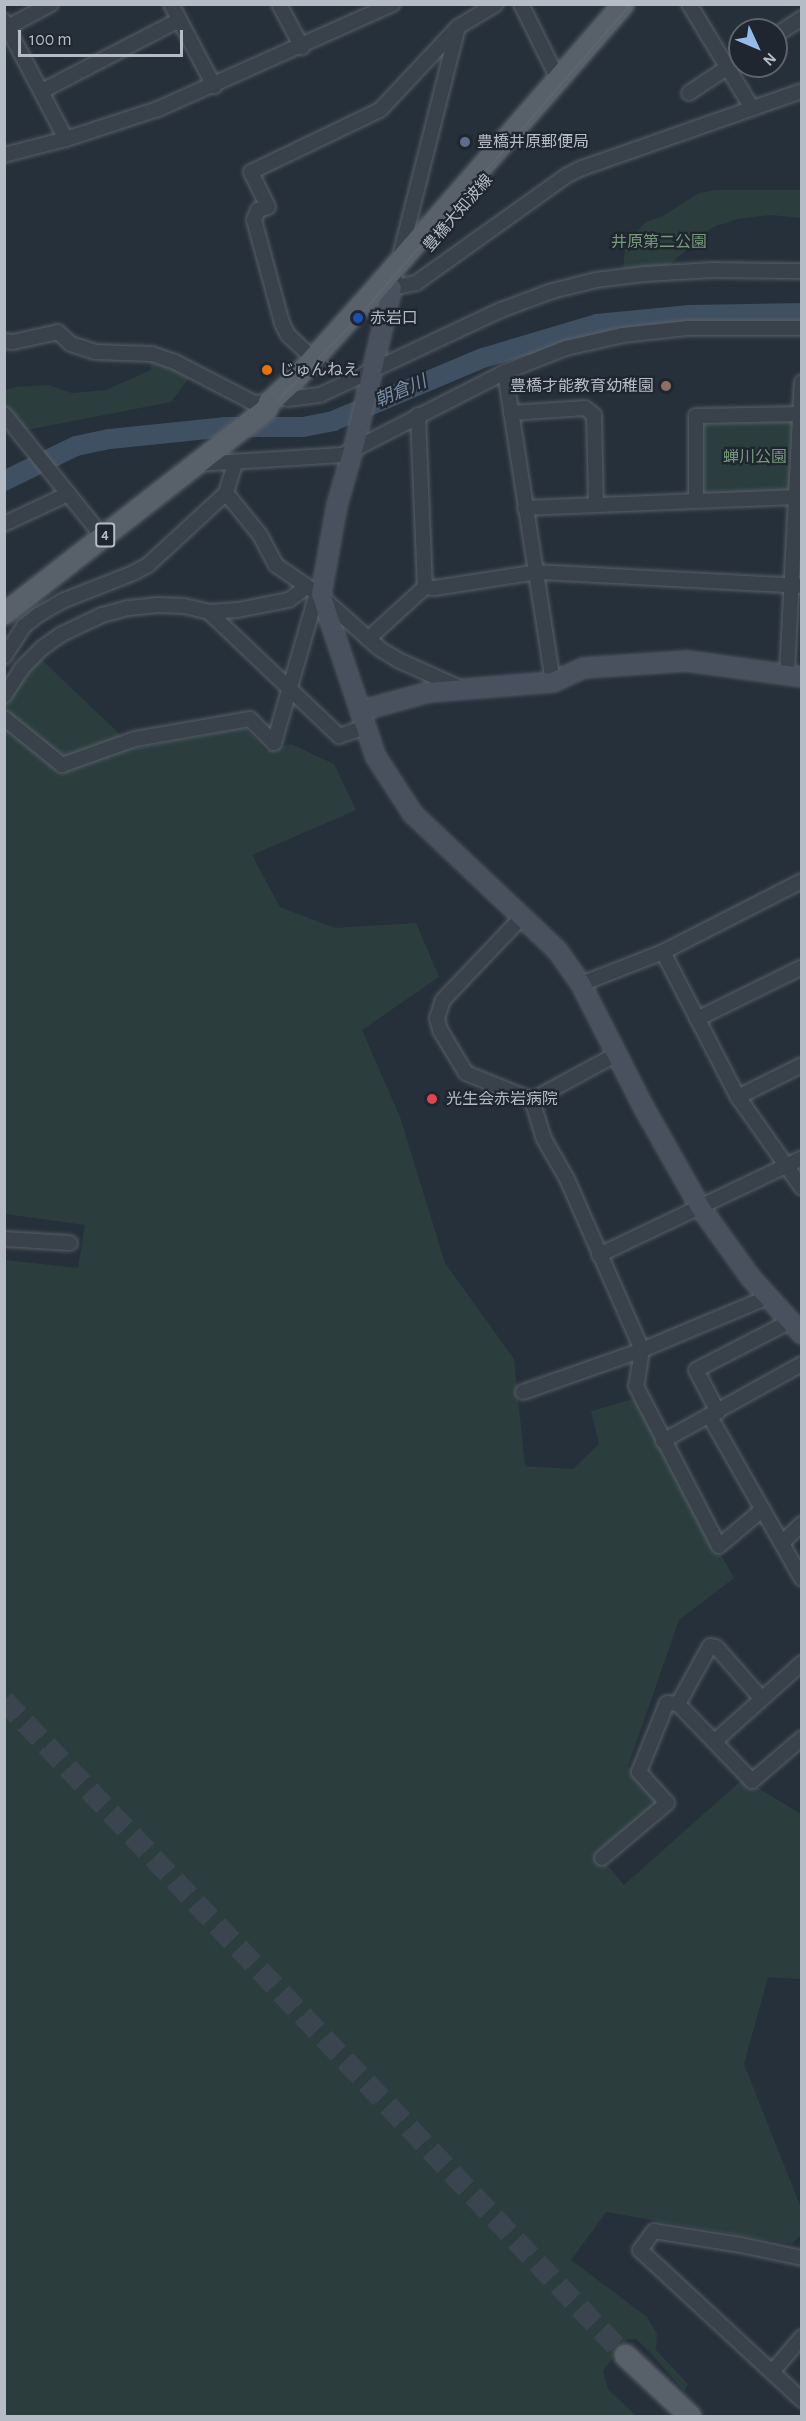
<!DOCTYPE html>
<meta charset="utf-8">
<style>
body{margin:0}
#map{position:relative;width:806px;height:2421px;overflow:hidden;background:#26303a;font-family:"Alegreya Sans","Noto Sans JP",sans-serif}
div>[style]{position:absolute}
.green>*{inset:0;background:#2b3e3d;transform-origin:0 0}
.river>*{height:20px;margin:-10px;padding:0 10px;transform-origin:10px;border-radius:10px;background:#3f5063}
.primary-tunnel>*{height:21px;margin-top:-10.5px;transform-origin:0;background:repeating-linear-gradient(90deg,#3b454f 0 21px,transparent 0 31px)}
.roads{filter:drop-shadow(0 0 2px #585f68) drop-shadow(0 0 2px #585f68)}
.street>*{height:14px;margin:-7px;padding:0 7px;transform-origin:7px;border-radius:7px;background:#39414a}
.secondary>*{height:18px;margin:-9px;padding:0 9px;transform-origin:9px;border-radius:9px;background:#48515d}
.primary>*{height:21px;margin:-10.5px;padding:0 10.5px;transform-origin:10.5px;border-radius:10.5px;background:#58606a}
.tram>*{height:1.5px;margin:-0.75px;padding:0 0.75px;transform-origin:0.75px;border-radius:0.75px;background:#5c6671}
.dots>*{width:16px;height:16px;translate:-50% -50%;box-sizing:border-box;border:3px solid #1f262f;border-radius:50%}
span{translate:-50% -50%;white-space:nowrap;text-align:center;line-height:1.15;-webkit-text-stroke:4.5px #1f262f;paint-order:stroke}
.shield-label span{padding:2px 4px;background:#1f262f;border:2px solid;border-radius:4px;-webkit-text-stroke-width:0}
.shield-label{font-size:15px;color:#b5bcc6;font-weight:700}
.poi-label{font-size:16px;color:#b5bcc6}
.left{translate:0 -50%;text-align:left}
.right{translate:-100% -50%;text-align:right}
.street-label{font-size:16px;color:#b5bcc6}
.park-label{font-size:16px;color:#76997c}
.water-label{font-size:18px;color:#798fa5;font-style:italic}
.frame{position:absolute;inset:0;border:6px solid #b5bcc6;pointer-events:none}
.north{position:absolute;left:728px;top:18px;width:60px;height:60px;box-sizing:border-box;background:#1f262f;border:2px solid #5b626b;border-radius:50%;rotate:134deg;font-size:16px;font-weight:700;line-height:24px;text-align:center;color:#b5bcc6}
.north::after{content:'';display:block;margin:auto;width:21px;height:27px;background:#95bbeb;clip-path:polygon(50% 0,100% 100%,50% 72%,0 100%)}
.scale{position:absolute;left:18px;top:30px;width:165px;height:27px;box-sizing:border-box;border:3px solid #b5bcc6;border-top:0;padding-left:8px;font-size:18px;line-height:21px;white-space:nowrap;color:#b5bcc6;-webkit-text-stroke:4px #1f262f;paint-order:stroke}
</style>
<div id="map">
<div class="green">
<div style="clip-path:polygon(714px 190px,801px 190px,801px 218px,771px 215px,737px 219px,713px 227px,669px 265px,623px 271px,625px 248px,629px 239px,646px 222px,663px 216px,699px 193px)"></div>
<div style="clip-path:polygon(150px 357px,191px 375px,171px 402px,26px 430px,5px 406px,5px 390px,17px 387px,48px 385px,72px 393px,106px 390px,151px 370px)"></div>
<div style="left:800px;top:414px;width:83px;height:104px;rotate:93deg"></div>
<div style="clip-path:polygon(40px 658px,134px 748px,245px 728px,266px 751px,291px 744px,334px 764px,356px 810px,252px 855px,280px 907px,335px 928px,416px 923px,439px 977px,362px 1030px,400px 1117px,445px 1263px,514px 1359px,525px 1466px,573px 1469px,599px 1444px,591px 1411px,634px 1399px,734px 1578px,679px 1620px,628px 1766px,658px 1803px,596px 1852px,624px 1885px,743px 1779px,801px 1814px,801px 1979px,768px 1977px,744px 2064px,801px 2208px,801px 2235px,792px 2244px,606px 2212px,571px 2260px,647px 2317px,657px 2334px,656px 2350px,688px 2384px,684px 2391px,648px 2350px,636px 2339px,628px 2339px,603px 2371px,608px 2389px,636px 2416px,5px 2416px,5px 1260px,78px 1268px,85px 1225px,5px 1214px,4px 705px)"></div>
</div>
<div class="river">
<div style="left:4px;top:481px;width:80px;rotate:-25.9deg"></div>
<div style="left:76px;top:446px;width:35px;rotate:-12deg"></div>
<div style="left:110px;top:439px;width:117px;rotate:-5.9deg"></div>
<div style="left:226px;top:427px;width:77px"></div>
<div style="left:303px;top:427px;width:31px;rotate:-11deg"></div>
<div style="left:333px;top:421px;width:163px;rotate:-22.8deg"></div>
<div style="left:483px;top:358px;width:119px;rotate:-16.6deg"></div>
<div style="left:597px;top:324px;width:91px;rotate:-5.6deg"></div>
<div style="left:688px;top:315px;width:114px;rotate:-1deg"></div>
</div>
<div class="primary-tunnel">
<div style="left:4px;top:1700px;width:903px;rotate:46.53deg"></div>
</div>
<div class="roads">
<div class="street">
<div style="left:171px;top:4px;width:93px;rotate:62.3deg"></div>
<div style="left:279px;top:4px;width:49px;rotate:61.9deg"></div>
<div style="left:521px;top:4px;width:84px;rotate:63.7deg"></div>
<div style="left:689px;top:4px;width:122px;rotate:58.8deg"></div>
<div style="left:4px;top:21px;width:133px;rotate:62.3deg"></div>
<div style="left:4px;top:29px;width:53px;rotate:-28deg"></div>
<div style="left:776px;top:35px;width:31px;rotate:-33deg"></div>
<div style="left:42px;top:91px;width:154px;rotate:-27.4deg"></div>
<div style="left:689px;top:93px;width:61px;rotate:-33.7deg"></div>
<div style="left:4px;top:155px;width:64px;rotate:-14.5deg"></div>
<div style="left:66px;top:139px;width:97px;rotate:-18.1deg"></div>
<div style="left:158px;top:109px;width:257px;rotate:-24.1deg"></div>
<div style="left:399px;top:260px;width:240px;rotate:-75.8deg"></div>
<div style="left:395px;top:279px;width:9px;rotate:108deg"></div>
<div style="left:392px;top:288px;width:25px;rotate:-12deg"></div>
<div style="left:416px;top:283px;width:184px;rotate:-35.5deg"></div>
<div style="left:566px;top:176px;width:18px;rotate:-27deg"></div>
<div style="left:582px;top:168px;width:233px;rotate:-19.3deg"></div>
<div style="left:4px;top:341px;width:9px;rotate:6deg"></div>
<div style="left:13px;top:342px;width:46px;rotate:-12.5deg"></div>
<div style="left:58px;top:332px;width:18px;rotate:43deg"></div>
<div style="left:71px;top:344px;width:25px;rotate:18deg"></div>
<div style="left:95px;top:352px;width:57px;rotate:2deg"></div>
<div style="left:152px;top:354px;width:24px;rotate:19deg"></div>
<div style="left:175px;top:362px;width:89px;rotate:27.4deg"></div>
<div style="left:254px;top:403px;width:15px;rotate:-4deg"></div>
<div style="left:321px;top:366px;width:45px;rotate:-136.8deg"></div>
<div style="left:288px;top:335px;width:13px;rotate:-117deg"></div>
<div style="left:282px;top:323px;width:107px;rotate:-105.2deg"></div>
<div style="left:254px;top:220px;width:11px;rotate:-68deg"></div>
<div style="left:258px;top:210px;width:10px;rotate:-17deg"></div>
<div style="left:268px;top:207px;width:39px;rotate:-116deg"></div>
<div style="left:251px;top:172px;width:143px;rotate:-25.7deg"></div>
<div style="left:380px;top:110px;width:114px;rotate:-46.8deg"></div>
<div style="left:458px;top:27px;width:44px;rotate:-31.2deg"></div>
<div style="left:505px;top:372px;width:314px;rotate:81.2deg"></div>
<div style="left:287px;top:399px;width:33px;rotate:-7deg"></div>
<div style="left:320px;top:395px;width:200px;rotate:-25.2deg"></div>
<div style="left:501px;top:310px;width:54px;rotate:-20.4deg"></div>
<div style="left:552px;top:291px;width:45px;rotate:-14deg"></div>
<div style="left:596px;top:280px;width:49px;rotate:-7deg"></div>
<div style="left:645px;top:274px;width:69px;rotate:-3.3deg"></div>
<div style="left:714px;top:270px;width:88px;rotate:0.7deg"></div>
<div style="left:511px;top:413px;width:74px;rotate:-3.9deg"></div>
<div style="left:585px;top:408px;width:11px;rotate:38deg"></div>
<div style="left:594px;top:415px;width:90px;rotate:88.7deg"></div>
<div style="left:4px;top:414px;width:158px;rotate:51.2deg"></div>
<div style="left:418px;top:415px;width:172px;rotate:87.7deg"></div>
<div style="left:198px;top:464px;width:145px;rotate:-3.6deg"></div>
<div style="left:343px;top:455px;width:182px;rotate:-27.1deg"></div>
<div style="left:505px;top:372px;width:66px;rotate:-21.5deg"></div>
<div style="left:566px;top:348px;width:58px;rotate:-12.8deg"></div>
<div style="left:623px;top:335px;width:64px;rotate:-6.2deg"></div>
<div style="left:687px;top:328px;width:115px"></div>
<div style="left:226px;top:493px;width:54px;rotate:51deg"></div>
<div style="left:260px;top:535px;width:34px;rotate:62deg"></div>
<div style="left:276px;top:565px;width:44px;rotate:34.8deg"></div>
<div style="left:696px;top:501px;width:85px;rotate:-90deg"></div>
<div style="left:696px;top:416px;width:106px;rotate:-1.1deg"></div>
<div style="left:525px;top:508px;width:277px;rotate:-2.3deg"></div>
<div style="left:4px;top:524px;width:71px;rotate:-25.1deg"></div>
<div style="left:209px;top:612px;width:180px;rotate:43.6deg"></div>
<div style="left:339px;top:736px;width:28px;rotate:-19deg"></div>
<div style="left:368px;top:639px;width:77px;rotate:-42.4deg"></div>
<div style="left:425px;top:587px;width:10px;rotate:6deg"></div>
<div style="left:435px;top:588px;width:103px;rotate:-8.9deg"></div>
<div style="left:537px;top:572px;width:265px;rotate:3deg"></div>
<div style="left:4px;top:657px;width:37px;rotate:-57deg"></div>
<div style="left:24px;top:626px;width:18px;rotate:-38deg"></div>
<div style="left:38px;top:615px;width:28px;rotate:-30deg"></div>
<div style="left:62px;top:601px;width:76px;rotate:-21.5deg"></div>
<div style="left:133px;top:573px;width:17px;rotate:-28deg"></div>
<div style="left:148px;top:565px;width:106px;rotate:-42.7deg"></div>
<div style="left:226px;top:493px;width:31px;rotate:-73deg"></div>
<div style="left:787px;top:674px;width:292px;rotate:-87.1deg"></div>
<div style="left:4px;top:696px;width:33px;rotate:-57deg"></div>
<div style="left:22px;top:668px;width:28px;rotate:-45deg"></div>
<div style="left:42px;top:648px;width:24px;rotate:-35deg"></div>
<div style="left:62px;top:634px;width:44px;rotate:-25.4deg"></div>
<div style="left:102px;top:615px;width:28px;rotate:-15deg"></div>
<div style="left:129px;top:608px;width:29px;rotate:-6deg"></div>
<div style="left:158px;top:605px;width:26px;rotate:2deg"></div>
<div style="left:184px;top:606px;width:26px;rotate:13deg"></div>
<div style="left:209px;top:612px;width:29px;rotate:-4deg"></div>
<div style="left:238px;top:610px;width:52px;rotate:-11.1deg"></div>
<div style="left:289px;top:600px;width:21px;rotate:-37deg"></div>
<div style="left:4px;top:718px;width:75px;rotate:39deg"></div>
<div style="left:62px;top:765px;width:77px;rotate:-19.6deg"></div>
<div style="left:135px;top:739px;width:117px;rotate:-9.9deg"></div>
<div style="left:250px;top:719px;width:34px;rotate:45deg"></div>
<div style="left:274px;top:743px;width:156px;rotate:-74deg"></div>
<div style="left:317px;top:593px;width:84px;rotate:41.6deg"></div>
<div style="left:380px;top:649px;width:21px;rotate:31deg"></div>
<div style="left:398px;top:660px;width:68px;rotate:24.3deg"></div>
<div style="left:523px;top:916px;width:116px;rotate:133.6deg"></div>
<div style="left:443px;top:1000px;width:19px;rotate:108deg"></div>
<div style="left:437px;top:1018px;width:12px;rotate:76deg"></div>
<div style="left:440px;top:1030px;width:50px;rotate:58.8deg"></div>
<div style="left:466px;top:1073px;width:71px;rotate:22.2deg"></div>
<div style="left:532px;top:1100px;width:41px;rotate:72.9deg"></div>
<div style="left:544px;top:1139px;width:46px;rotate:60.1deg"></div>
<div style="left:567px;top:1179px;width:187px;rotate:66.3deg"></div>
<div style="left:642px;top:1350px;width:36px;rotate:99deg"></div>
<div style="left:636px;top:1386px;width:180px;rotate:62.6deg"></div>
<div style="left:719px;top:1546px;width:57px;rotate:-40.1deg"></div>
<div style="left:663px;top:952px;width:163px;rotate:62.7deg"></div>
<div style="left:738px;top:1097px;width:111px;rotate:54.9deg"></div>
<div style="left:581px;top:984px;width:88px;rotate:-21.3deg"></div>
<div style="left:663px;top:952px;width:156px;rotate:-27.1deg"></div>
<div style="left:697px;top:1019px;width:117px;rotate:-26.3deg"></div>
<div style="left:738px;top:1097px;width:72px;rotate:-26.6deg"></div>
<div style="left:532px;top:1100px;width:97px;rotate:-28.4deg"></div>
<div style="left:4px;top:1239px;width:66px;rotate:3.5deg"></div>
<div style="left:599px;top:1255px;width:225px;rotate:-25.5deg"></div>
<div style="left:523px;top:1392px;width:126px;rotate:-19.4deg"></div>
<div style="left:642px;top:1350px;width:137px;rotate:-22.8deg"></div>
<div style="left:718px;top:1412px;width:47px;rotate:-117.6deg"></div>
<div style="left:696px;top:1370px;width:105px;rotate:-27.3deg"></div>
<div style="left:710px;top:1417px;width:186px;rotate:60.4deg"></div>
<div style="left:663px;top:1441px;width:159px;rotate:-29deg"></div>
<div style="left:782px;top:1543px;width:28px;rotate:-44deg"></div>
<div style="left:761px;top:1698px;width:68px;rotate:-131.4deg"></div>
<div style="left:716px;top:1647px;width:6px;rotate:-171deg"></div>
<div style="left:710px;top:1646px;width:66px;rotate:118.9deg"></div>
<div style="left:678px;top:1704px;width:107px;rotate:46.1deg"></div>
<div style="left:752px;top:1781px;width:66px;rotate:-40.7deg"></div>
<div style="left:715px;top:1741px;width:117px;rotate:-41.9deg"></div>
<div style="left:602px;top:1858px;width:85px;rotate:-40.2deg"></div>
<div style="left:667px;top:1803px;width:42px;rotate:-132.1deg"></div>
<div style="left:639px;top:1772px;width:74px;rotate:-67.9deg"></div>
<div style="left:667px;top:1703px;width:11px;rotate:5deg"></div>
<div style="left:802px;top:2258px;width:62px;rotate:-168deg"></div>
<div style="left:741px;top:2245px;width:88px;rotate:-170.9deg"></div>
<div style="left:654px;top:2231px;width:24px;rotate:126deg"></div>
<div style="left:640px;top:2250px;width:221px;rotate:42.8deg"></div>
<div style="left:772px;top:2372px;width:46px;rotate:-49.4deg"></div>
</div>
<div class="secondary">
<div style="left:392px;top:288px;width:159px;rotate:103.4deg"></div>
<div style="left:355px;top:443px;width:65px;rotate:106.2deg"></div>
<div style="left:337px;top:505px;width:90px;rotate:100.2deg"></div>
<div style="left:321px;top:594px;width:172px;rotate:71.4deg"></div>
<div style="left:376px;top:757px;width:68px;rotate:57deg"></div>
<div style="left:413px;top:814px;width:198px;rotate:43.4deg"></div>
<div style="left:557px;top:950px;width:42px;rotate:54.8deg"></div>
<div style="left:581px;top:984px;width:139px;rotate:63.1deg"></div>
<div style="left:644px;top:1108px;width:114px;rotate:60.5deg"></div>
<div style="left:700px;top:1207px;width:87px;rotate:54.3deg"></div>
<div style="left:751px;top:1278px;width:76px;rotate:47.7deg"></div>
<div style="left:360px;top:711px;width:72px;rotate:-15.4deg"></div>
<div style="left:429px;top:692px;width:124px;rotate:-4.6deg"></div>
<div style="left:553px;top:682px;width:33px;rotate:-25deg"></div>
<div style="left:583px;top:668px;width:104px;rotate:-3.9deg"></div>
<div style="left:687px;top:661px;width:116px;rotate:7.9deg"></div>
</div>
<div class="primary">
<div style="left:4px;top:613px;width:332px;rotate:-37.9deg"></div>
<div style="left:266px;top:409px;width:8px;rotate:-67deg"></div>
<div style="left:269px;top:402px;width:40px;rotate:-43deg"></div>
<div style="left:298px;top:375px;width:105px;rotate:-48.1deg"></div>
<div style="left:368px;top:297px;width:388px;rotate:-49deg"></div>
<div style="left:625px;top:2355px;width:89px;rotate:43.2deg"></div>
</div>
</div>
<div class="tram">
<div style="left:278px;top:401px;width:115px;rotate:-46.1deg"></div>
<div style="left:358px;top:318px;width:416px;rotate:-49deg"></div>
</div>
<div class="dots">
<div style="left:465px;top:142px;background:#5c6f8a"></div>
<div style="left:358px;top:318px;background:#1a4fb4"></div>
<div style="left:267px;top:370px;background:#e8710a"></div>
<div style="left:666px;top:386px;background:#8d6e63"></div>
<div style="left:432px;top:1099px;background:#e0444e"></div>
</div>
<div class="shield-label">
<span style="left:105px;top:535px">4</span>
</div>
<div class="poi-label">
<span class="left" style="left:477px;top:142px">豊橋井原郵便局</span>
<span class="left" style="left:370px;top:318px">赤岩口</span>
<span class="left" style="left:279px;top:370px">じゅんねえ</span>
<span class="right" style="left:654px;top:386px">豊橋才能教育幼稚園</span>
<span class="left" style="left:446px;top:1099px">光生会赤岩病院</span>
</div>
<div class="street-label">
<span style="left:458px;top:213px;rotate:-49deg">豊橋大知波線</span>
</div>
<div class="park-label">
<span style="left:659px;top:242px">井原第二公園</span>
<span style="left:755px;top:457px">蝉川公園</span>
</div>
<div class="water-label">
<span style="left:401px;top:392px;rotate:-23deg">朝倉川</span>
</div>
<div class="frame"></div>
<div class="north">N</div>
<div class="scale">100 m</div>
</div>
